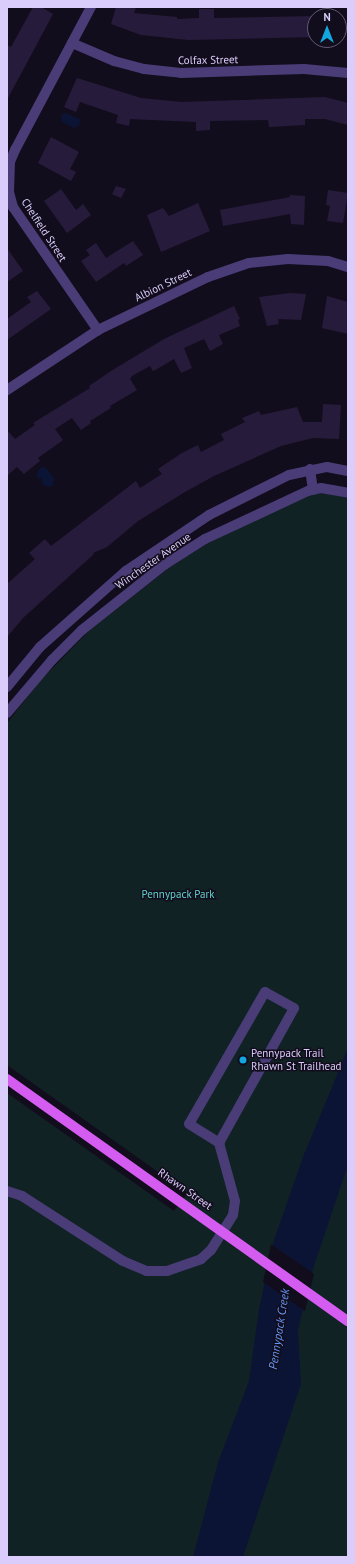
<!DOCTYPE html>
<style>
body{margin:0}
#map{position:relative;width:355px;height:1564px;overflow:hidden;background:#120d1c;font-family:"PT Sans",sans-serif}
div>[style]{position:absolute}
.green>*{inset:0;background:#112225}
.water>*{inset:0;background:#0c1435}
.pier>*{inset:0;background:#120d1c}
.building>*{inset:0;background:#271b3b}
.minor>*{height:10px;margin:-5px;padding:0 5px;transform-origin:5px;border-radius:5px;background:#493c77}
.major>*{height:10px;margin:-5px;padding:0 5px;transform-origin:5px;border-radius:5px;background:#d55cf1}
.dots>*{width:11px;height:11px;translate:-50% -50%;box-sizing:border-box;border:2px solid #120d1c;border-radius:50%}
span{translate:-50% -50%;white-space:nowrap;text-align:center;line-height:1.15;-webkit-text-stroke:3px #120d1c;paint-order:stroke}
.street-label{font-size:11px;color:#daccfb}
.park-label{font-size:11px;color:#5fd3cb}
.poi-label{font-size:11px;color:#daccfb}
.left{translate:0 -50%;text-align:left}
.water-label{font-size:12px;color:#6395f2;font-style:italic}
.frame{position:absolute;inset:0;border:8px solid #daccfb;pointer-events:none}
.north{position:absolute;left:307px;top:8px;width:40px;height:40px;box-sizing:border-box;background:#120d1c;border:1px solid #625975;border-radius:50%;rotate:0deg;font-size:11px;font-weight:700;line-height:16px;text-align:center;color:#daccfb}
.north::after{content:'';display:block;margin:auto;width:14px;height:18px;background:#13a6df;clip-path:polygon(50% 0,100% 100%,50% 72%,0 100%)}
</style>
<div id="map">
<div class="green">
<div style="clip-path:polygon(315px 492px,348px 497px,348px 1557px,7px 1557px,7px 1093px,174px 1211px,188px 1193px,7px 1065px,7px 723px,40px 681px,89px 631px,170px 567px,225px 533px)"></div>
</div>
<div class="water">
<div style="clip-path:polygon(66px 113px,81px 120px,78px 126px,74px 128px,61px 121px,62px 114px)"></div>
<div style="clip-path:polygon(45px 467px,54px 478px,53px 485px,49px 487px,43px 485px,41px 478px,38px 479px,36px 474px,40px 468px)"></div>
<div style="clip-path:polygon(348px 1048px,348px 1165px,313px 1269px,298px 1330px,301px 1384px,243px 1557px,193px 1557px,218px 1462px,249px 1381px,259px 1309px,274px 1240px,303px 1157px)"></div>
</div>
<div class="pier">
<div style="clip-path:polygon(271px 1244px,314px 1274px,305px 1311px,263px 1282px)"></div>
</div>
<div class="building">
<div style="clip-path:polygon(33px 7px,41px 7px,53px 14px,7px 100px,7px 45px,11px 47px)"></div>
<div style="clip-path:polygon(116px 7px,136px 7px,134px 13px,177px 17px,177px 19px,199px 18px,199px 9px,214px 9px,214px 18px,315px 16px,315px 37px,188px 40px,141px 35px,111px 24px)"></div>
<div style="clip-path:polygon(77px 78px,141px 98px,182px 102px,325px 97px,348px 103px,348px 125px,325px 119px,305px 119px,305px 125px,269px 127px,268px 120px,210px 121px,210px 130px,196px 131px,196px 122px,130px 119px,129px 126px,116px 123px,118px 115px,80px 102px,76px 112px,64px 107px)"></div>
<div style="clip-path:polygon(51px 137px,79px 152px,70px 169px,76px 172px,71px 181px,38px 163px)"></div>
<div style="clip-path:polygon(116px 186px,126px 189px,121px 198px,112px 194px)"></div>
<div style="clip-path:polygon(61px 189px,76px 210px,83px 204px,91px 215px,67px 233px,44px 201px)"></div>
<div style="clip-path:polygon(328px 190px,348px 193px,343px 223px,327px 221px,330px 206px,326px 205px)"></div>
<div style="clip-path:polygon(290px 195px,305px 196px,304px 225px,291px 224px,290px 214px,223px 226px,220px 210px,290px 197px)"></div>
<div style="clip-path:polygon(198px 203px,210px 231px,161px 252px,147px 215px,163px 208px,169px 216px)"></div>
<div style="clip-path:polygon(133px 241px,143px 255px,126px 266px,124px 263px,96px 282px,81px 261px,90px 255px,86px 250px,96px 243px,106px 258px)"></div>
<div style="clip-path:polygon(7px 248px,23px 271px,7px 282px)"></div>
<div style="clip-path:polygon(37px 291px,51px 309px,7px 340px,7px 319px,31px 302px,27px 297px)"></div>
<div style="clip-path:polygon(290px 293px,306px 294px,301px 320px,278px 319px,279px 324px,267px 326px,259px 297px)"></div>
<div style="clip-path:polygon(327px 296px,348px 302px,348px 334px,322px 328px)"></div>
<div style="clip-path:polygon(234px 306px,240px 319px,238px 320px,240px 326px,219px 335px,223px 344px,210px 351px,204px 339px,184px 348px,192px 368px,181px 373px,174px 359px,157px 369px,153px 371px,150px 366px,132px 376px,130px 379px,137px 390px,110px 406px,111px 408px,90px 421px,91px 423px,81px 430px,72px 418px,55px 429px,63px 440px,38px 458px,40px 461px,24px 474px,17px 467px,7px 476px,7px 430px,15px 439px,35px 425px,33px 423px,90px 388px,89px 386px,111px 371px,164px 339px)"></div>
<div style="clip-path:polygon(323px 404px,341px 405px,339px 439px,313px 438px,281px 446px,214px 476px,185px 492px,138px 521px,107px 547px,93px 553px,94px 554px,24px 617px,7px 637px,7px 584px,35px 559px,29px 553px,45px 539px,51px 546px,136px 481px,140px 488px,162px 474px,158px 469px,182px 453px,198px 445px,201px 452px,224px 440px,221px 434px,245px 422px,242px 418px,259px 411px,261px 415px,297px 407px,303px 422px,322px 422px)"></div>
</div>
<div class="minor">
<div style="left:91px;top:7px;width:162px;rotate:118deg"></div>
<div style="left:15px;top:150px;width:13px;rotate:113deg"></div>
<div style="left:10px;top:162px;width:30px;rotate:92deg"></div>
<div style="left:9px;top:192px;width:16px;rotate:75deg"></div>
<div style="left:13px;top:207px;width:150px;rotate:55.4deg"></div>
<div style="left:72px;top:43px;width:46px;rotate:23.2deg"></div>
<div style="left:114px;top:61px;width:31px;rotate:15deg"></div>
<div style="left:144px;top:69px;width:37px;rotate:6deg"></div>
<div style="left:181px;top:73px;width:123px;rotate:-1.9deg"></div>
<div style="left:304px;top:69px;width:44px;rotate:5.2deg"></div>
<div style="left:7px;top:390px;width:109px;rotate:-33.4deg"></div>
<div style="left:98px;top:330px;width:122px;rotate:-25.7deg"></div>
<div style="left:208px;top:277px;width:43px;rotate:-18.9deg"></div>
<div style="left:249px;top:263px;width:39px;rotate:-6deg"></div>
<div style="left:288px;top:259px;width:40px;rotate:2.9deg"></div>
<div style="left:328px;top:261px;width:21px;rotate:17deg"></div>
<div style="left:310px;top:469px;width:21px;rotate:82deg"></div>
<div style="left:7px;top:687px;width:52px;rotate:-50.5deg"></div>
<div style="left:40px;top:647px;width:115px;rotate:-41.5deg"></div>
<div style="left:126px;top:571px;width:100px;rotate:-34deg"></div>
<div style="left:209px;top:515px;width:89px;rotate:-26.6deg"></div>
<div style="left:289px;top:475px;width:39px;rotate:-12deg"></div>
<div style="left:327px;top:467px;width:21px;rotate:11deg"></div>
<div style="left:7px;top:713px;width:70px;rotate:-49.7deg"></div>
<div style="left:52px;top:660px;width:42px;rotate:-45deg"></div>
<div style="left:82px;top:630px;width:105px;rotate:-38.4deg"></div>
<div style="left:164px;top:565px;width:49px;rotate:-32.4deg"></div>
<div style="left:205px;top:539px;width:114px;rotate:-25deg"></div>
<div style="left:308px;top:491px;width:13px;rotate:-13deg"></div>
<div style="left:321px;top:488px;width:27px;rotate:10deg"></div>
<div style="left:7px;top:1191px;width:16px;rotate:18deg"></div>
<div style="left:22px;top:1196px;width:120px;rotate:32.8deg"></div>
<div style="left:123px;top:1261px;width:25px;rotate:23deg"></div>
<div style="left:146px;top:1271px;width:21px"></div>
<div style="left:167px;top:1271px;width:36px;rotate:-19deg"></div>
<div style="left:201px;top:1259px;width:13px;rotate:-42deg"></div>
<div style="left:211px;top:1250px;width:41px;rotate:-57.8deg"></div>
<div style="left:233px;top:1215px;width:14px;rotate:-82deg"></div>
<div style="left:235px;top:1201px;width:60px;rotate:-105.4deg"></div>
<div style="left:219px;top:1143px;width:154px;rotate:-60.9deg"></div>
<div style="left:294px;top:1008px;width:33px;rotate:-151deg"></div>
<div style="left:265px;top:992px;width:152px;rotate:119.9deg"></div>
<div style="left:189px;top:1124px;width:36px;rotate:32deg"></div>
</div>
<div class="major">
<div style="left:7px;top:1079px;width:418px;rotate:35.4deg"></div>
</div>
<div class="dots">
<div style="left:243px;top:1060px;background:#13a6df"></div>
</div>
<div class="street-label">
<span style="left:208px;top:60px;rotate:-1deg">Colfax Street</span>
<span style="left:44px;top:230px;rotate:57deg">Chelfield Street</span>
<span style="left:163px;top:285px;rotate:-26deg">Albion Street</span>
<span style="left:153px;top:561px;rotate:-35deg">Winchester Avenue</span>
<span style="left:185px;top:1189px;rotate:35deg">Rhawn Street</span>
</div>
<div class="park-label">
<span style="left:178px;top:894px">Pennypack Park</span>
</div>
<div class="poi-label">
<span class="left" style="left:251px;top:1060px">Pennypack Trail<br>Rhawn St Trailhead</span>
</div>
<div class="water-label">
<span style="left:279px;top:1329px;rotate:-81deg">Pennypack Creek</span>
</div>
<div class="frame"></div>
<div class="north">N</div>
</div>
